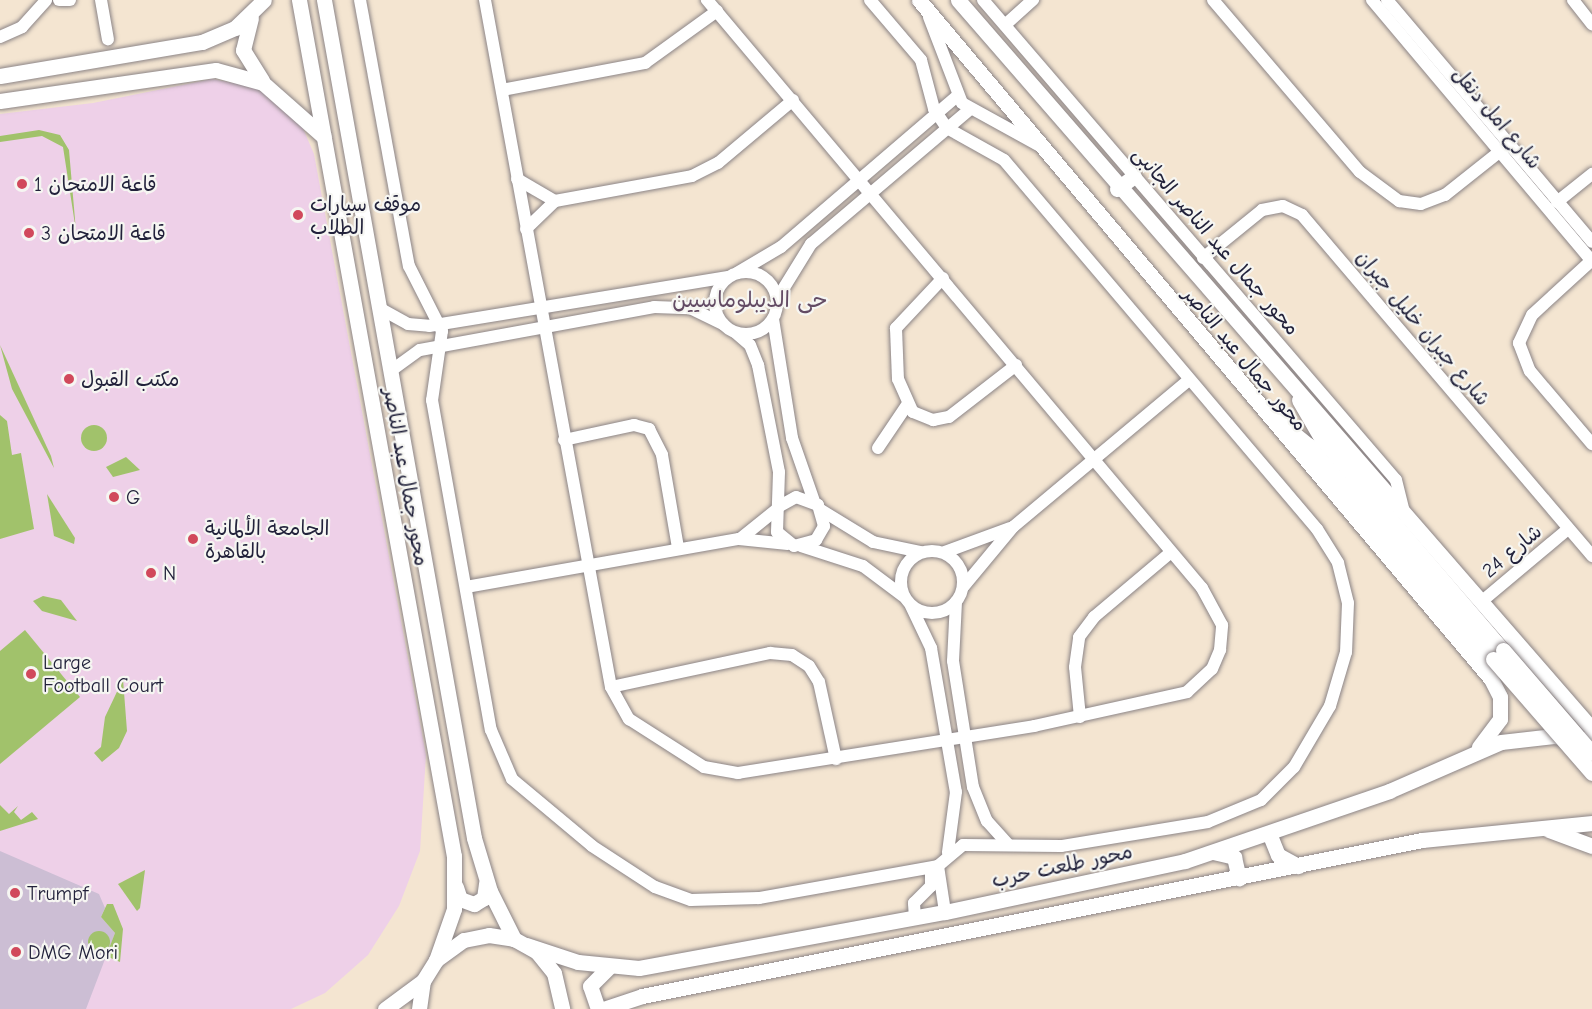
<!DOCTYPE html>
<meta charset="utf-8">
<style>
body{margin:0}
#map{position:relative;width:1592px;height:1009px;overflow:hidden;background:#f4e5d1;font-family:"Comic Neue","Playpen Sans Arabic",sans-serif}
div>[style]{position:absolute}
.built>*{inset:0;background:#eed0e8}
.industrial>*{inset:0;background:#ccbed4}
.green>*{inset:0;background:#a1c26b}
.round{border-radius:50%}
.roads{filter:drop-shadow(0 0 2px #8b8486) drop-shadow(0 0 2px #8b8486)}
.minor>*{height:12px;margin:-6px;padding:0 6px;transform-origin:6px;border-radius:6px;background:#fff}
.minor>.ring{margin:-6px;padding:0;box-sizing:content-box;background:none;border:12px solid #fff;border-radius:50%}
.major>*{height:15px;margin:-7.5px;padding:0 7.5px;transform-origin:7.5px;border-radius:7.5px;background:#fff}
.bridges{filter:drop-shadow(0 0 2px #8b8486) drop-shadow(0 0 2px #8b8486)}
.major-bridge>*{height:15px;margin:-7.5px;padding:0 7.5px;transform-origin:7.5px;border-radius:7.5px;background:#fff}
.dots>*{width:16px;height:16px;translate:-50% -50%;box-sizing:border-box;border:3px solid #f6f6f2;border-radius:50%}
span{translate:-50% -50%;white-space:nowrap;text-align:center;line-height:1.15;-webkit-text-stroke:4.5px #f6f6f2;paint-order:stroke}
.street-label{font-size:20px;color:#22223b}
.poi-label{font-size:20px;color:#22223b}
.left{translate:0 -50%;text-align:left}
.quarter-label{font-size:22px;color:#634b64}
</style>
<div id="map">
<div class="built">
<div style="clip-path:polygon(212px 79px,256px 87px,302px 126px,314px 154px,426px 755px,420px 851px,399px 906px,368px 955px,325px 993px,291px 1009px,0 1009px,0 114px,93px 103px)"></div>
</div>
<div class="industrial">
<div style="clip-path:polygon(0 851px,99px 894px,105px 908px,101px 917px,115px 933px,86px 1009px,0 1009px)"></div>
</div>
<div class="green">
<div style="clip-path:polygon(39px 130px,60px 135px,69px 150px,76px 231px,63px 147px,42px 136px,0 142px,0 136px)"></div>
<div style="clip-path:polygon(0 345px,51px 456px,54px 468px,12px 389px)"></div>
<div style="clip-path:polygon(0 415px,7px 421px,12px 455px,21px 453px,34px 529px,0 539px)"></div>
<div class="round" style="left:81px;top:425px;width:26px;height:26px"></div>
<div style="clip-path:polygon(126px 457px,140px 470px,113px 477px,106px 467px)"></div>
<div style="clip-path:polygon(47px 494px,75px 538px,74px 544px,54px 536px)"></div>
<div style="clip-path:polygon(43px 596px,61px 600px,77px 621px,42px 611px,33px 601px)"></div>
<div style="clip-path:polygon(25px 630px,80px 697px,0 764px,0 651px)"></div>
<div style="clip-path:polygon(123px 679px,127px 731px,119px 748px,102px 762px,94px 753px,101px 747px,105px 717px)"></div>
<div style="clip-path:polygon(0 805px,9px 814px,18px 806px,14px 812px,21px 820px,32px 812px,38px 819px,0 831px)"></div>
<div style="clip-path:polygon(145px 870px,140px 908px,137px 911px,118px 884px)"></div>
<div style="clip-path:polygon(107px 904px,113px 904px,123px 929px,120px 962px,106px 956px,115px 933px,101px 917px)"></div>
<div class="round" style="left:88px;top:931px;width:22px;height:22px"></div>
</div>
<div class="roads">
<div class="minor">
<div style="left:59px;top:0;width:11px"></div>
<div style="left:101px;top:0;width:40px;rotate:80deg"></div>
<div style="left:360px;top:0;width:270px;rotate:79.6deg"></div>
<div style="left:409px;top:266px;width:73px;rotate:63.1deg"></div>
<div style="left:442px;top:331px;width:70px;rotate:98.2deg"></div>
<div style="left:432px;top:400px;width:335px;rotate:79.9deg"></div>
<div style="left:491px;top:730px;width:53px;rotate:66.8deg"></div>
<div style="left:512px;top:779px;width:104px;rotate:39.9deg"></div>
<div style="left:592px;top:846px;width:75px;rotate:33.1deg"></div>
<div style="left:655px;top:887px;width:38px;rotate:20deg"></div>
<div style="left:691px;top:900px;width:68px;rotate:-1.7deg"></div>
<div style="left:759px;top:898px;width:182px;rotate:-10.1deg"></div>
<div style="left:485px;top:0;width:698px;rotate:79.61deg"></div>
<div style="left:611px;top:687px;width:37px;rotate:61deg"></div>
<div style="left:629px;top:719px;width:89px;rotate:32.6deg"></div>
<div style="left:704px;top:767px;width:35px;rotate:10deg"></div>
<div style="left:738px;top:773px;width:300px;rotate:-9deg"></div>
<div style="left:1034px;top:726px;width:157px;rotate:-12.5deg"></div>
<div style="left:1187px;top:692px;width:34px;rotate:-43deg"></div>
<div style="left:1212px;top:669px;width:21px;rotate:-67deg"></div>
<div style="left:1220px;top:650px;width:25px;rotate:-85deg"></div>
<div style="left:1222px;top:625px;width:42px;rotate:-118.4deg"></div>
<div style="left:1202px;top:588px;width:769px;rotate:-130.09deg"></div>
<div style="left:870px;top:0;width:79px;rotate:49.6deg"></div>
<div style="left:921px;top:60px;width:51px;rotate:75.1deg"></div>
<div style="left:934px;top:109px;width:23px;rotate:56deg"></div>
<div style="left:947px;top:128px;width:65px;rotate:29.3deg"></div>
<div style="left:1004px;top:160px;width:484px;rotate:49.7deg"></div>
<div style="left:1317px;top:529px;width:40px;rotate:58deg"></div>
<div style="left:1338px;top:563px;width:41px;rotate:76deg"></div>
<div style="left:1348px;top:603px;width:49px;rotate:92.3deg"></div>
<div style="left:1346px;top:652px;width:56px;rotate:106.5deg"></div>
<div style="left:1330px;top:706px;width:71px;rotate:120.5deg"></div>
<div style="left:1294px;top:767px;width:47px;rotate:135deg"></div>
<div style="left:1261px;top:800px;width:57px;rotate:157.5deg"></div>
<div style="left:1208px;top:822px;width:149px;rotate:170.7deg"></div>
<div style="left:1061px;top:846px;width:98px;rotate:-179.4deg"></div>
<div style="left:963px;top:845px;width:33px;rotate:140deg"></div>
<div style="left:938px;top:866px;width:47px;rotate:81.3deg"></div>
<div style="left:983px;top:0;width:633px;rotate:49.29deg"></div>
<div style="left:1396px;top:480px;width:36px;rotate:76deg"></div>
<div style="left:1213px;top:0;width:226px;rotate:49.5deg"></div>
<div style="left:1360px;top:172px;width:49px;rotate:36.6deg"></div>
<div style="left:1399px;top:201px;width:22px;rotate:8deg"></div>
<div style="left:1421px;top:204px;width:26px;rotate:-21deg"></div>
<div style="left:1445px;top:195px;width:80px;rotate:-38.4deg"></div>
<div style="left:1372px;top:0;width:341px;rotate:49.9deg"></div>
<div style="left:1387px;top:0;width:317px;rotate:49.7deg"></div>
<div style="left:1573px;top:0;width:31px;rotate:52deg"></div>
<div style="left:929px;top:17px;width:92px;rotate:69deg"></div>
<div style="left:962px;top:103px;width:87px;rotate:28.9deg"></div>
<div style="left:1005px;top:25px;width:38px;rotate:-42deg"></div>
<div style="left:0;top:37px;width:24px;rotate:-24deg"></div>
<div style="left:22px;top:27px;width:36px;rotate:-48deg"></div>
<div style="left:502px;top:90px;width:146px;rotate:-10.7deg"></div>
<div style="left:645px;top:63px;width:89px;rotate:-35.8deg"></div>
<div style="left:517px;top:179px;width:44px;rotate:30.1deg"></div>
<div style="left:555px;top:201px;width:139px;rotate:-10.3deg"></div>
<div style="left:692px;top:176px;width:29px;rotate:-27deg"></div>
<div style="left:718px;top:163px;width:98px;rotate:-40deg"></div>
<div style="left:1557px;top:202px;width:45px;rotate:-38.7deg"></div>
<div style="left:526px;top:229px;width:40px;rotate:-44deg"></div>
<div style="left:1203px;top:258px;width:76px;rotate:-39.1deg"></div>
<div style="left:1262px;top:210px;width:21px;rotate:-11deg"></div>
<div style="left:1283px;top:206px;width:21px;rotate:25deg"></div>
<div style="left:1302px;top:215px;width:448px;rotate:49.6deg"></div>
<div style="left:1592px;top:260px;width:81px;rotate:137.5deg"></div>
<div style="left:1532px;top:315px;width:31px;rotate:115deg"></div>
<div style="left:1519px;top:343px;width:30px;rotate:69deg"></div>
<div style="left:1530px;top:371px;width:96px;rotate:49.7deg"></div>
<div class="ring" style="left:715px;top:272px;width:50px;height:50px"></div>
<div style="left:737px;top:273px;width:51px;rotate:-30.6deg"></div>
<div style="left:781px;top:247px;width:232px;rotate:-40.6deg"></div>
<div style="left:943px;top:278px;width:69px;rotate:133.2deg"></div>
<div style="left:896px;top:328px;width:51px;rotate:87.8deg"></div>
<div style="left:898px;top:379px;width:36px;rotate:66deg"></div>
<div style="left:913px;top:412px;width:22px;rotate:22deg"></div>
<div style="left:933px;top:420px;width:16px;rotate:-11deg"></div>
<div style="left:949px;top:417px;width:85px;rotate:-37.8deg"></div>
<div style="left:777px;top:299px;width:65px;rotate:-58.3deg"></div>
<div style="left:811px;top:244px;width:207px;rotate:-40.3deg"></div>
<div style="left:381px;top:309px;width:31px;rotate:29deg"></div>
<div style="left:408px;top:324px;width:21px;rotate:5deg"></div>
<div style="left:429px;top:326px;width:303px;rotate:-9.3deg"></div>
<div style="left:773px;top:319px;width:121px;rotate:80.9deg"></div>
<div style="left:792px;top:438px;width:67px;rotate:70.8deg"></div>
<div style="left:736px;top:333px;width:18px;rotate:41deg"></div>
<div style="left:750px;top:345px;width:22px;rotate:68deg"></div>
<div style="left:758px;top:365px;width:109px;rotate:78.9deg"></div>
<div style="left:779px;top:472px;width:60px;rotate:91.9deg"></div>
<div style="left:777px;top:532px;width:22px;rotate:39deg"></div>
<div style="left:794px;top:546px;width:23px;rotate:-15deg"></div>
<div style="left:816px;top:540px;width:16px;rotate:-60deg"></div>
<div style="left:824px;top:526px;width:22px;rotate:-106deg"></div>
<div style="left:818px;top:505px;width:23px;rotate:-160deg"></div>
<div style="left:796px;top:497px;width:18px;rotate:151deg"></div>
<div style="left:392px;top:370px;width:34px;rotate:-36deg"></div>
<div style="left:420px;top:350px;width:238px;rotate:-10.4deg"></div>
<div style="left:654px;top:307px;width:36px;rotate:2deg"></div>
<div style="left:690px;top:308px;width:37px;rotate:26deg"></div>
<div style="left:564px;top:440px;width:72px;rotate:-12.1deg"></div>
<div style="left:634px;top:425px;width:16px;rotate:15deg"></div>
<div style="left:649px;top:429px;width:29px;rotate:63deg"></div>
<div style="left:662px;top:455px;width:94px;rotate:80.2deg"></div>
<div style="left:878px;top:448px;width:52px;rotate:-56deg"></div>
<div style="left:821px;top:510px;width:61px;rotate:31.6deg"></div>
<div style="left:873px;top:542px;width:49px;rotate:11.8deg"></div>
<div style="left:740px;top:539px;width:48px;rotate:-39deg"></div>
<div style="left:801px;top:546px;width:65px;rotate:17.9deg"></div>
<div style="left:863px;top:566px;width:50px;rotate:36.9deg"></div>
<div class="ring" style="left:901px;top:551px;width:50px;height:50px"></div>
<div style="left:945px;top:552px;width:69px;rotate:-20.3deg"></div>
<div style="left:964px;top:586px;width:77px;rotate:-50.3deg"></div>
<div style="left:1013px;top:527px;width:229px;rotate:-39.9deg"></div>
<div style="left:466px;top:587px;width:277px;rotate:-10deg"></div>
<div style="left:739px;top:539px;width:49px;rotate:5.8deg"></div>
<div style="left:956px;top:602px;width:59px;rotate:92.9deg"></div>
<div style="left:953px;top:661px;width:128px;rotate:81deg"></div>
<div style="left:973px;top:787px;width:37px;rotate:68deg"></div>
<div style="left:987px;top:821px;width:31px;rotate:48deg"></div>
<div style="left:1481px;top:602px;width:114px;rotate:-40deg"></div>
<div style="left:911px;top:606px;width:47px;rotate:64.5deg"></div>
<div style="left:931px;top:648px;width:146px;rotate:80.2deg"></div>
<div style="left:956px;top:792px;width:61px;rotate:97.6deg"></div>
<div style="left:611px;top:687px;width:163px;rotate:-12.1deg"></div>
<div style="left:770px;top:653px;width:22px;rotate:5deg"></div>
<div style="left:792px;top:655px;width:20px;rotate:33deg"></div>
<div style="left:809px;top:666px;width:19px;rotate:58deg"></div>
<div style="left:819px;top:682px;width:79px;rotate:77.6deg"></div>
<div style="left:1080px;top:717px;width:50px;rotate:-95.7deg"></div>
<div style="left:1075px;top:667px;width:30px;rotate:-82deg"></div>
<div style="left:1079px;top:637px;width:25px;rotate:-53deg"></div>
<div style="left:1094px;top:617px;width:99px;rotate:-40.1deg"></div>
<div style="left:915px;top:918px;width:15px;rotate:-94deg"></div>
<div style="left:914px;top:903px;width:24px;rotate:-45deg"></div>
<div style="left:931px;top:886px;width:14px;rotate:-90deg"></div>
</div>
<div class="major">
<div style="left:299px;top:0;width:870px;rotate:79.74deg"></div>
<div style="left:454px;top:856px;width:53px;rotate:90deg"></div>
<div style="left:454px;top:909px;width:54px;rotate:109.4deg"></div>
<div style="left:324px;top:0;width:851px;rotate:79.85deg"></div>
<div style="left:474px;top:838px;width:55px;rotate:73.2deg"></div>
<div style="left:490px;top:891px;width:54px;rotate:63.4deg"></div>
<div style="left:919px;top:0;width:888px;rotate:49.89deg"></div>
<div style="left:1491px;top:679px;width:20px;rotate:63deg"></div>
<div style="left:1500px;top:697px;width:22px;rotate:90deg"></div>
<div style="left:1500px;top:719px;width:35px;rotate:127deg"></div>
<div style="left:958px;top:0;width:966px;rotate:48.99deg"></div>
<div style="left:251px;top:18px;width:33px;rotate:104deg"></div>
<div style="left:243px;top:50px;width:36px;rotate:58deg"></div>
<div style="left:0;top:76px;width:205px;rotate:-9.6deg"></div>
<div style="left:202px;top:42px;width:36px;rotate:-23deg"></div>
<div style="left:235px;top:28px;width:40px;rotate:-44deg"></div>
<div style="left:0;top:101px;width:218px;rotate:-8.2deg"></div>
<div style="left:216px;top:70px;width:49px;rotate:15.5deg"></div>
<div style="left:263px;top:83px;width:81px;rotate:41.5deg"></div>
<div style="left:1117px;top:189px;width:21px;rotate:-37deg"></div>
<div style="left:1299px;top:400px;width:44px;rotate:59.9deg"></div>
<div style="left:1321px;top:438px;width:279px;rotate:49.4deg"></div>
<div style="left:1271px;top:415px;width:48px;rotate:39deg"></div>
<div style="left:1308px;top:445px;width:283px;rotate:49.2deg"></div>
<div style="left:1549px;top:830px;width:46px;rotate:20.4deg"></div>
<div style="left:1269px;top:833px;width:24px;rotate:68deg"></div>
<div style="left:1278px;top:855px;width:23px;rotate:29deg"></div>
<div style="left:1213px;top:852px;width:22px;rotate:13deg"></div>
<div style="left:1234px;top:857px;width:22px;rotate:77deg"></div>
<div style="left:456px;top:887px;width:13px;rotate:72deg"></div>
<div style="left:460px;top:899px;width:15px;rotate:20deg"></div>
<div style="left:474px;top:904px;width:12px;rotate:-31deg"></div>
<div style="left:484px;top:898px;width:15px;rotate:-82deg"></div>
<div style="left:526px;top:945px;width:55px;rotate:18.1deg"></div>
<div style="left:578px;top:962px;width:61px;rotate:5.6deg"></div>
<div style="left:639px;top:968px;width:311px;rotate:-10.4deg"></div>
<div style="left:945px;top:912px;width:245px;rotate:-12deg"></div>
<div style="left:1185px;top:861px;width:216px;rotate:-18.9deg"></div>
<div style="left:1389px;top:791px;width:122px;rotate:-23.6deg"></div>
<div style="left:1501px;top:742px;width:53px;rotate:-6.5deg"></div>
<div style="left:1554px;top:736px;width:38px;rotate:6deg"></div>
<div style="left:385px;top:1009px;width:47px;rotate:-36.4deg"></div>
<div style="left:419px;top:1009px;width:28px;rotate:-82deg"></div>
<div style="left:423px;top:981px;width:25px;rotate:-58deg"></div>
<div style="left:436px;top:960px;width:34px;rotate:-36deg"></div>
<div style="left:464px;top:940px;width:25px;rotate:-11deg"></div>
<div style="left:489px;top:935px;width:25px;rotate:9deg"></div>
<div style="left:514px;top:939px;width:26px;rotate:29deg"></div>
<div style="left:537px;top:952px;width:27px;rotate:51deg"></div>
<div style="left:554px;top:973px;width:37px;rotate:77deg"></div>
<div style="left:598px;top:1009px;width:24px;rotate:-109deg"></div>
<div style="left:590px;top:986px;width:27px;rotate:-45deg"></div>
<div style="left:603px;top:1009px;width:41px;rotate:-18.4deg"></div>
<div style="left:642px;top:996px;width:795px;rotate:-11.31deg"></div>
<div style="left:1422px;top:840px;width:171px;rotate:-5.7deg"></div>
</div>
</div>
<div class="bridges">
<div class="major-bridge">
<div style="left:1503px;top:650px;width:136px;rotate:49.2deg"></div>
<div style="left:1493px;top:659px;width:151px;rotate:49deg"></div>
</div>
</div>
<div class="dots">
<div style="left:22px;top:184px;background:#d1495b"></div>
<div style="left:298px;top:215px;background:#d1495b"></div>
<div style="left:29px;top:233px;background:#d1495b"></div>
<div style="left:69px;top:379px;background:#d1495b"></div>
<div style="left:114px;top:497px;background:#d1495b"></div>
<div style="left:193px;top:539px;background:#d1495b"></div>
<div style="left:151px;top:573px;background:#d1495b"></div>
<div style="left:31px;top:674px;background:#d1495b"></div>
<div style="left:15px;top:893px;background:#d1495b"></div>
<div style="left:16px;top:952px;background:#d1495b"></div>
</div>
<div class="street-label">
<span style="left:1497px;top:118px;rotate:50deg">شارع امل دنقل</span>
<span style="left:1216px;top:241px;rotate:49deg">محور جمال عبد الناصر الجانبى</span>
<span style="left:1423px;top:328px;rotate:50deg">شارع جبران خليل جبران</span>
<span style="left:1245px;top:359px;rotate:50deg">محور جمال عبد الناصر</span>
<span style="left:406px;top:477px;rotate:80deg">محور جمال عبد الناصر</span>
<span style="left:1512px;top:551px;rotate:-40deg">شارع 24</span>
<span style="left:1062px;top:866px;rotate:-12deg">محور طلعت حرب</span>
</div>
<div class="poi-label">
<span class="left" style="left:34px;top:184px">قاعة الامتحان 1</span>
<span class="left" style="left:310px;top:216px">موقف سيارات<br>الطلاب</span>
<span class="left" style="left:41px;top:233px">قاعة الامتحان 3</span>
<span class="left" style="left:81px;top:379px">مكتب القبول</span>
<span class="left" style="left:126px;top:497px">G</span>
<span class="left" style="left:205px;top:540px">الجامعة الألمانية<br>بالقاهرة</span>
<span class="left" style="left:163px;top:573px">N</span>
<span class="left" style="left:43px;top:674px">Large<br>Football Court</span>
<span class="left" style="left:27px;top:893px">Trumpf</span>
<span class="left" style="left:28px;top:952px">DMG Mori</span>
</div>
<div class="quarter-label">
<span style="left:750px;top:301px">حى الديبلوماسيين</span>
</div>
</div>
